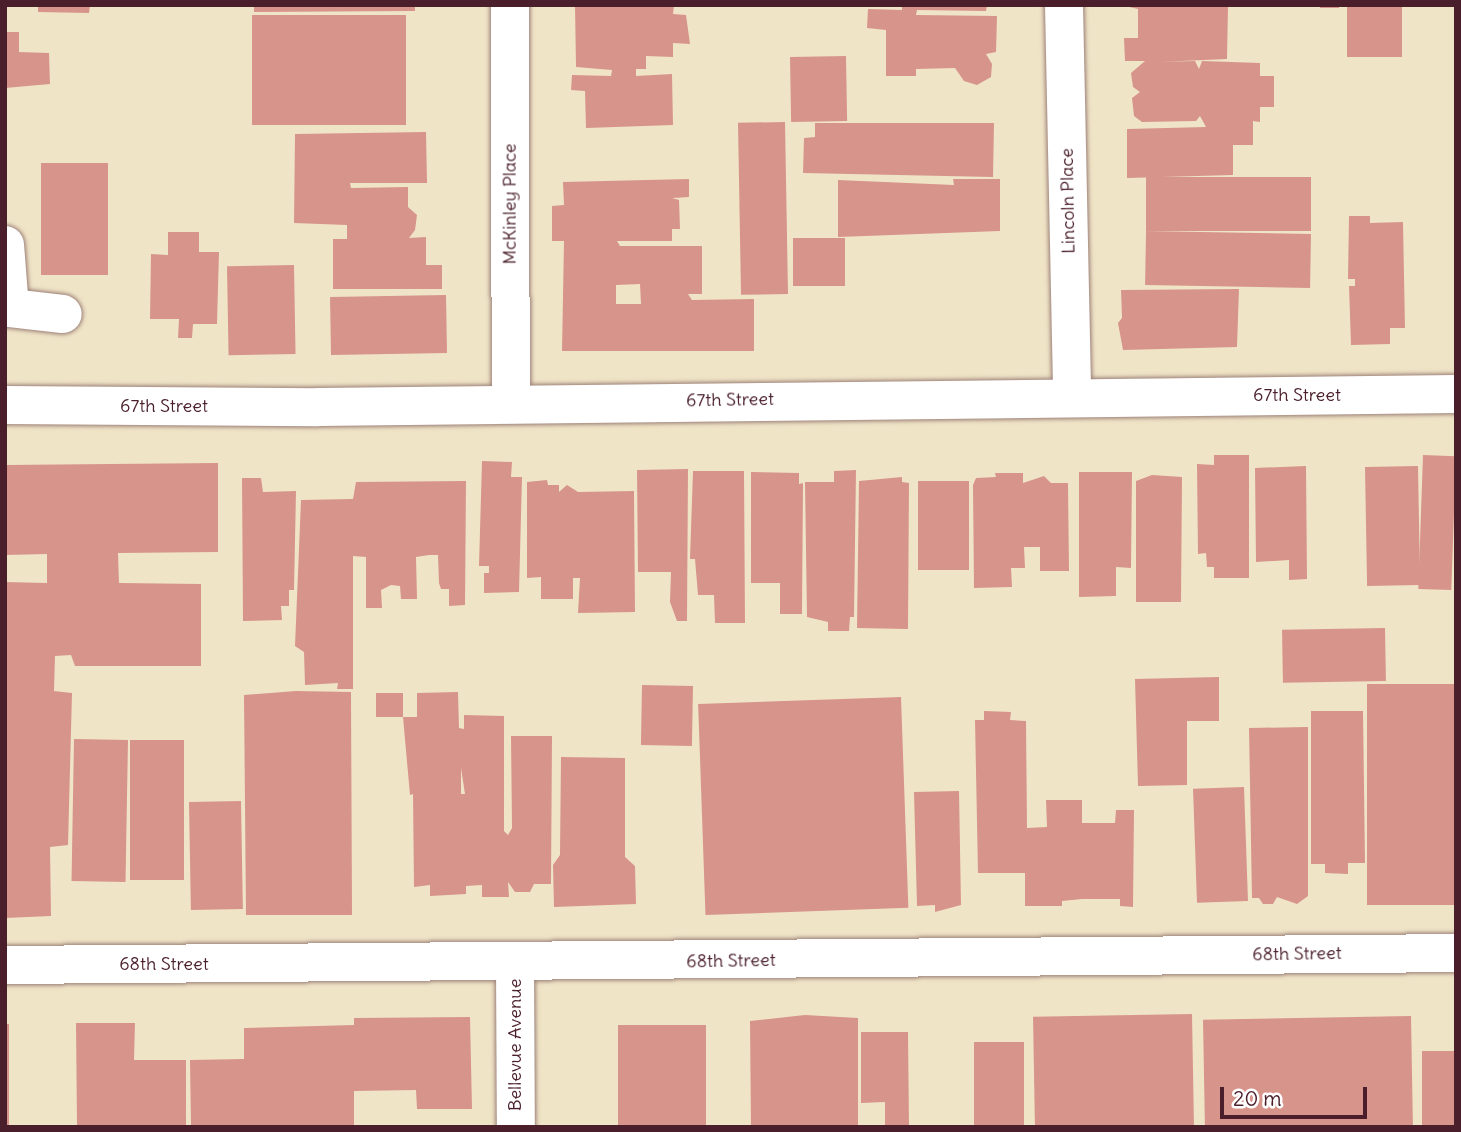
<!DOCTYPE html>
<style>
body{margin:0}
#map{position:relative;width:1461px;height:1132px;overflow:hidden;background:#f0e4c7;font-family:Delius,sans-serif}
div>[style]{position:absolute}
.building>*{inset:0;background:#d7948a;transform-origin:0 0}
.roads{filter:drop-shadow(0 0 2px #9d8279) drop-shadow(0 0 2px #9d8279)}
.minor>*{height:38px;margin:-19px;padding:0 19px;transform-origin:19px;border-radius:19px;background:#fff}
span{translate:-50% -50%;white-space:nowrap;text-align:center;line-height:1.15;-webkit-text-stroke:5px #fff;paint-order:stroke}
.street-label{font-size:18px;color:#4a1f2b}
.frame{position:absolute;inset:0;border:7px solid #4a1f2b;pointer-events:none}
.scale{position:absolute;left:1220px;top:1087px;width:147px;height:32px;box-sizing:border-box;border:4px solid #4a1f2b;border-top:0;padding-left:9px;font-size:21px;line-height:24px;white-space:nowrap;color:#4a1f2b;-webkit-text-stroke:5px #fff;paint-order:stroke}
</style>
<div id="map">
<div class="building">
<div style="clip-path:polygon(38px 5px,90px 5px,89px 13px,38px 12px)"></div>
<div style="clip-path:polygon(254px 5px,415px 5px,415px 11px,254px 12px)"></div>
<div style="clip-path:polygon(575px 5px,674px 5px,673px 14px,686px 15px,690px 44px,673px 43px,673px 57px,646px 56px,646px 69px,636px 69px,636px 76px,672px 74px,673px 125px,586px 128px,585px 91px,571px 90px,572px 75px,611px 76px,612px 70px,576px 67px)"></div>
<div style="clip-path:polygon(902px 5px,987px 5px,986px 11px,917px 10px,916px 15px,997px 16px,996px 52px,986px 54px,992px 64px,991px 77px,977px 85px,964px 81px,955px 68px,916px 69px,916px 76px,886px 76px,886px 30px,867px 28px,868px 9px,902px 10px)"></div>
<div style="clip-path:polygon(1121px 5px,1228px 7px,1227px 59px,1159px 62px,1195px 61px,1199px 69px,1202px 61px,1260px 63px,1260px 76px,1274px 76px,1274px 107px,1260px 107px,1260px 122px,1253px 121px,1253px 145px,1233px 145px,1233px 175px,1127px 178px,1127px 129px,1206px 127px,1200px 116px,1196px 121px,1142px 122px,1134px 116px,1132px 98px,1140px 92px,1133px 87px,1131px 73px,1145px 61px,1125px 61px,1124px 38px,1138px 38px,1138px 9px)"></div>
<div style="left:1320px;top:5px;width:19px;height:3px"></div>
<div style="left:1347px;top:5px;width:55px;height:52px"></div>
<div style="left:252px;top:15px;width:154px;height:110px"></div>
<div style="clip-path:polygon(5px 32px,19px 32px,19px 52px,49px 53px,50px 84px,5px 88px)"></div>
<div style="left:846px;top:56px;width:65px;height:56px;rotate:89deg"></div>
<div style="left:785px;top:122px;width:172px;height:47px;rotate:89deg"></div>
<div style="clip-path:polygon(815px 123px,994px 123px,993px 177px,803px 173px,804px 138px,815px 137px)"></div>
<div style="clip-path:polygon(426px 132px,427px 183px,350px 183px,351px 188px,408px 187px,408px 207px,417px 215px,415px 230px,409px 238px,426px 237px,426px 265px,442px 265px,442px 289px,333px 289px,333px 239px,347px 239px,347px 225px,294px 223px,295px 134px)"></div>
<div style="left:41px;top:163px;width:67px;height:112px"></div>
<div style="left:1311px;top:177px;width:54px;height:165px;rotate:90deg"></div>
<div style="clip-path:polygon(evenodd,689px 179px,689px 197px,672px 198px,679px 200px,680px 229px,672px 229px,672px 241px,617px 241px,620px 246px,702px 246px,702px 294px,688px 294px,692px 300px,754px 299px,754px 351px,562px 351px,564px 241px,552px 241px,552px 206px,564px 205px,563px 182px,689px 179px,640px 284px,641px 304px,616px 304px,616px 285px,640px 284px)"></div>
<div style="clip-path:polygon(953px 179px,1000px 179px,1000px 231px,838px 237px,838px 180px,954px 185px)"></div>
<div style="clip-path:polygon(1349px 216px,1370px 216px,1370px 223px,1403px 222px,1405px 328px,1390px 328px,1390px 344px,1351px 345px,1349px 286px,1355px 286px,1355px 279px,1348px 279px)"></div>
<div style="clip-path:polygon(168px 232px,199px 232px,199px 252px,219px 252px,217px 324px,193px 324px,192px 338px,178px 338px,179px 319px,150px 319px,151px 254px,168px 255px)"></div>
<div style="left:1311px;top:234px;width:54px;height:165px;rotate:91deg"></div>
<div style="left:793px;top:238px;width:52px;height:48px"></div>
<div style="left:294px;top:265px;width:89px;height:67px;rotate:89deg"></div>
<div style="clip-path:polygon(1239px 289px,1237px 347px,1123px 350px,1118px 323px,1122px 318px,1121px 290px)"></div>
<div style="left:446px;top:295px;width:58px;height:116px;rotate:89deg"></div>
<div style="clip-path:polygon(1214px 455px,1249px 455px,1249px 578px,1214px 578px,1214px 567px,1207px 567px,1206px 553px,1198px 554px,1197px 464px,1214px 465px)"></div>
<div style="left:1423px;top:455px;width:33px;height:134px;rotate:2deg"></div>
<div style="clip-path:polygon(482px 461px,512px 462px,511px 477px,522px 477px,519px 592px,484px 593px,484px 573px,489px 573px,489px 566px,479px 566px)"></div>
<div style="clip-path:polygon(218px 463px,218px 552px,118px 553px,119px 583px,201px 584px,201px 666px,75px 666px,71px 655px,55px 656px,54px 691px,72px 693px,68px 845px,50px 847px,51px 916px,5px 918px,5px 582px,47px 583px,47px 554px,5px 555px,5px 465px)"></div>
<div style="clip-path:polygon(1306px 466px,1307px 579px,1289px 580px,1289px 560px,1256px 562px,1255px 468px)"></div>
<div style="left:1418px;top:466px;width:119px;height:53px;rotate:89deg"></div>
<div style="clip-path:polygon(688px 469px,687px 621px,677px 621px,670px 602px,671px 572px,638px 572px,637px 470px)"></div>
<div style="clip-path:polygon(856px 470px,854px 617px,850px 617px,849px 631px,828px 631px,828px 622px,807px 617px,805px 482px,834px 482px,834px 471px)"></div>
<div style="clip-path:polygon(693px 471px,744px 471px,745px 623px,715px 623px,714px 595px,698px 595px,695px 559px,690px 559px)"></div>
<div style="clip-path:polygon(751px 472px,799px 473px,799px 484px,803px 483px,802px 614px,780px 614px,780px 583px,751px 583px)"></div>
<div style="clip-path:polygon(1079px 472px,1132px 472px,1131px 568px,1116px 567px,1116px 596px,1079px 597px)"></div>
<div style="clip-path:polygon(995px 473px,1023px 473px,1023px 483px,1044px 476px,1051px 483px,1068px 483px,1069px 571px,1040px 571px,1040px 547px,1024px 547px,1025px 568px,1011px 568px,1012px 587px,974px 588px,973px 485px,976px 478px,996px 477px)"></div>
<div style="clip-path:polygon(1152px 475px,1182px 477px,1181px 602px,1136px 602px,1136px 481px)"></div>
<div style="clip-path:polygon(902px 477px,902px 482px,909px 483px,908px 629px,857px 628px,859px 481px)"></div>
<div style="clip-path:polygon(242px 478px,261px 478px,263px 492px,296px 491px,294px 590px,289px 590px,289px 606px,281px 606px,282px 620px,243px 621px)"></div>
<div style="clip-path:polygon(547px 480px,548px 485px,559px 485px,559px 492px,567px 485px,578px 492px,634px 491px,635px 612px,578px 613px,580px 578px,573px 578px,573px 599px,541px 599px,541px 577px,527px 578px,527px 482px)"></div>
<div style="clip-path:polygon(466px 481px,465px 605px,449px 606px,449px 589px,441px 589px,439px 583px,438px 555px,429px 555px,416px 557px,417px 599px,401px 599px,400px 586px,391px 585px,381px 590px,382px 608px,366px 608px,366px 557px,353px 556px,353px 689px,337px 689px,338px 683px,305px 685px,304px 652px,295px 646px,301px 500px,353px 499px,356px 482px)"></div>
<div style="left:969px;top:481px;width:89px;height:51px;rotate:90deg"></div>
<div style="left:1385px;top:628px;width:53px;height:103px;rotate:89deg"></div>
<div style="clip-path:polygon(1219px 677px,1219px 721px,1187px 721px,1187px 785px,1138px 786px,1135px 679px)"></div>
<div style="left:1456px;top:684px;width:221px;height:89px;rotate:90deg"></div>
<div style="left:642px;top:685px;width:51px;height:60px;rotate:1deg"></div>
<div style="clip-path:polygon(296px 691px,351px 692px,352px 915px,246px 915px,244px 695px)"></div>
<div style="clip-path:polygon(evenodd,458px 692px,459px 728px,464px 729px,464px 715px,504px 716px,504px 831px,508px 835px,512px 828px,511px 736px,552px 736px,551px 884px,534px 884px,530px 892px,515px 892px,508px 882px,509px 897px,482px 897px,482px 885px,466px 886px,466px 894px,430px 896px,430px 885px,414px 887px,413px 794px,410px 795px,403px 717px,417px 717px,417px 693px,458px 692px,461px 768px,465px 794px,461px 794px,461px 768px)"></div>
<div style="left:376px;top:693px;width:27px;height:24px"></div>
<div style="left:901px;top:697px;width:211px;height:203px;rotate:88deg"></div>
<div style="clip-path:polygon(984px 711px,1011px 712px,1010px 720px,1026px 721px,1027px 828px,1047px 827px,1046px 800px,1082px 800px,1082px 823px,1115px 823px,1116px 810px,1134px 810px,1133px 907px,1120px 906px,1120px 899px,1082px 899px,1062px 901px,1062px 906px,1025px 906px,1025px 873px,978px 873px,975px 720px,984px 720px)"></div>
<div style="clip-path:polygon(1311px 711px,1363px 711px,1365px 863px,1348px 863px,1348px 874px,1325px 873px,1325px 864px,1311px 864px)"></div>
<div style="clip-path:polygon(1308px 727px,1308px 896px,1297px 904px,1277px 897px,1273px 904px,1263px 904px,1259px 898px,1252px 898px,1249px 728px)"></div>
<div style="left:74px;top:739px;width:54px;height:142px;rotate:1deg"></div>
<div style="left:130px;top:740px;width:54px;height:140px"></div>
<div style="clip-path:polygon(561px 757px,625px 758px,625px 857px,635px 866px,636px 904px,554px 907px,553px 865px,560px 855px)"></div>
<div style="left:1244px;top:787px;width:114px;height:51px;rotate:88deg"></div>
<div style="clip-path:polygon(959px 791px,961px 905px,935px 912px,935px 905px,917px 906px,914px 792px)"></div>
<div style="left:241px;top:801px;width:108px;height:52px;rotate:89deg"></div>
<div style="left:1192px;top:1014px;width:113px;height:159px;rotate:89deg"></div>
<div style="clip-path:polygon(805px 1015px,858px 1018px,858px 1127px,751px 1127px,750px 1021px)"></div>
<div style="left:1411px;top:1016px;width:111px;height:208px;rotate:89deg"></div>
<div style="clip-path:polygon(470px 1017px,472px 1109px,417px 1109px,416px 1090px,354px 1091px,354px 1127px,191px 1127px,190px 1060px,244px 1059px,244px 1028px,354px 1025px,354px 1018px)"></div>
<div style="clip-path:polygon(76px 1023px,135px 1023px,134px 1060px,186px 1060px,186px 1127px,77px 1127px)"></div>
<div style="left:5px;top:1024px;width:4px;height:103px"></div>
<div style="left:618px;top:1025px;width:88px;height:102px"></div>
<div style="clip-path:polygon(861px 1032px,908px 1032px,909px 1127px,885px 1127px,885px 1102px,861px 1103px)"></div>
<div style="left:974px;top:1042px;width:50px;height:85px"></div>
<div style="left:1422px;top:1051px;width:34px;height:76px"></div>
</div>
<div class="roads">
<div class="minor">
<div style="left:510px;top:5px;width:398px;rotate:89.9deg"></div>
<div style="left:1064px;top:5px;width:392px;rotate:88.8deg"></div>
<div style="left:5px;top:245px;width:63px;rotate:85.5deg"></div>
<div style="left:10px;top:308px;width:53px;rotate:6.5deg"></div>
<div style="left:5px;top:405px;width:313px;rotate:0.4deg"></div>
<div style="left:318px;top:407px;width:1138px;rotate:-0.65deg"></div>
<div style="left:515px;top:963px;width:164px;rotate:89.7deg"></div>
<div style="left:5px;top:965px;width:1451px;rotate:-0.47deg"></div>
</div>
</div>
<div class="street-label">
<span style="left:1068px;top:201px;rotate:-91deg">Lincoln Place</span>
<span style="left:510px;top:204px;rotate:-90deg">McKinley Place</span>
<span style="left:1297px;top:395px">67th Street</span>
<span style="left:730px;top:400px;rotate:-1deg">67th Street</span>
<span style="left:164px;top:406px">67th Street</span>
<span style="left:1297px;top:954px;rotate:-1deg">68th Street</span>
<span style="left:731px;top:961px;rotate:-1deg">68th Street</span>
<span style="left:164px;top:964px">68th Street</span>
<span style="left:515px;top:1045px;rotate:-90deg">Bellevue Avenue</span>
</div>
<div class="frame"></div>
<div class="scale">20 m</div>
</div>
